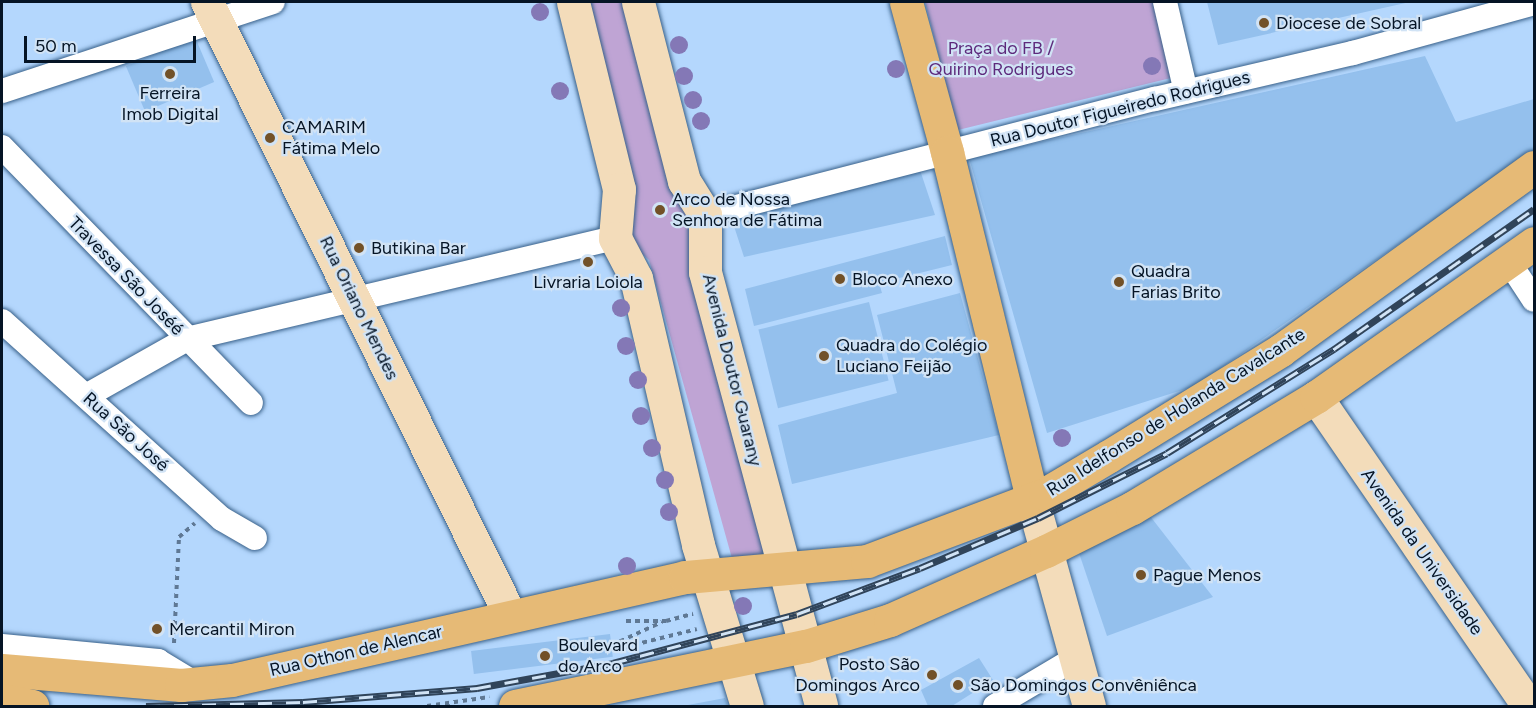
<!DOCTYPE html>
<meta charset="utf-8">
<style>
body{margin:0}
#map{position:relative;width:1536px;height:708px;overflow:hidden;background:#b4d7fd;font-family:Figtree,sans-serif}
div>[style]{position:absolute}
.green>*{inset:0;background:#bfa4d4}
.building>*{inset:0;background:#94c0ed;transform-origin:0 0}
.path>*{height:4px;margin-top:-2px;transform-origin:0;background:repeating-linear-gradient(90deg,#5f7894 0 4.5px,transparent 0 9px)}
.roads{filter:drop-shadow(0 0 2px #386089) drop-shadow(0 0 2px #386089)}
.minor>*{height:24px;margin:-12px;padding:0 12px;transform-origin:12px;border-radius:12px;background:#fff}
.secondary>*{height:33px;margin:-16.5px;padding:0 16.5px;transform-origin:16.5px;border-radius:16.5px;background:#f3dcba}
.primary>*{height:33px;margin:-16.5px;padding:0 16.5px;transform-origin:16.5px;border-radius:16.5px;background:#e6ba76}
.rail>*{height:7px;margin-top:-3.5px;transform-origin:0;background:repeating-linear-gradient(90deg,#d1e3f5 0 14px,#30445a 0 28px);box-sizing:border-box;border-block:2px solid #30445a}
.trees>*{width:18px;height:18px;margin:-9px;border-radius:50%;background:#8478b6}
.dots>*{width:16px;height:16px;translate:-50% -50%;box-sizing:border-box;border:3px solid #d1e3f5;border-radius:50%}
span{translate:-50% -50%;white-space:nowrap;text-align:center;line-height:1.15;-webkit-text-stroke:4.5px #d1e3f5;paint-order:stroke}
.poi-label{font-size:18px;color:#051425}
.left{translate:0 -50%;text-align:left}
.right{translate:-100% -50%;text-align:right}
.park-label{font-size:18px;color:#5d2a7c}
.street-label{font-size:18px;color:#051425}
.frame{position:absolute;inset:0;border:3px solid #051425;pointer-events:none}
.scale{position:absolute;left:24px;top:36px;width:172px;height:27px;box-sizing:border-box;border:3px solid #051425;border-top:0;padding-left:8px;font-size:18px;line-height:21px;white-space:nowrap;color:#051425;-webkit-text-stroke:4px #d1e3f5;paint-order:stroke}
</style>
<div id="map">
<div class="green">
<div style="clip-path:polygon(583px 2px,629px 2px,684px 189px,768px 555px,733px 562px,649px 260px,629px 242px)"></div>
<div style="clip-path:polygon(925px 2px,1155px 2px,1175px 77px,958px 130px)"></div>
</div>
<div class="building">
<div style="clip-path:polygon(1207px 2px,1410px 2px,1218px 45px)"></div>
<div style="left:195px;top:37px;width:49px;height:75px;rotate:67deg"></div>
<div style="clip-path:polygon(1425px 56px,1456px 122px,1534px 99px,1534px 150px,1195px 386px,1047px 433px,969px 158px)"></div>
<div style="clip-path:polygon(920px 170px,935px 215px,744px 257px,732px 220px)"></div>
<div style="clip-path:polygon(945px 236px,952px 265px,879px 283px,882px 293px,754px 326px,745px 289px)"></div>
<div style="clip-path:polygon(960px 293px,999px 435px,792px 484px,778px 425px,897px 393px,877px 315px)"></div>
<div style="left:869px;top:302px;width:81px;height:114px;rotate:76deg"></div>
<div style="clip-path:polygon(1150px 516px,1213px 597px,1107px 636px,1079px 553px)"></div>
<div style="left:610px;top:634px;width:23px;height:140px;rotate:83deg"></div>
<div style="clip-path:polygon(979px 658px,993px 680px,952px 706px,928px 706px,921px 690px)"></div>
<div style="clip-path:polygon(725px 698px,728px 706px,688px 706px,688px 705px)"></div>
</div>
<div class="path">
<div style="left:626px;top:621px;width:40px"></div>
<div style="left:666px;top:621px;width:28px;rotate:-15deg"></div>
<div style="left:174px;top:643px;width:106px;rotate:-87.3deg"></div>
<div style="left:179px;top:537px;width:21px;rotate:-41deg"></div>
<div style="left:612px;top:645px;width:55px;rotate:-24.7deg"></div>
<div style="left:612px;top:646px;width:13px;rotate:4deg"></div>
<div style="left:625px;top:647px;width:74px;rotate:-14deg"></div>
<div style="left:427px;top:706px;width:63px;rotate:-8.3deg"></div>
</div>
<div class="roads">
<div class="minor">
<div style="left:1165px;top:2px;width:92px;rotate:76.9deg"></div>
<div style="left:2px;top:91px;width:285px;rotate:-18.2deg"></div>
<div style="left:2px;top:147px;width:357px;rotate:45.8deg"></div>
<div style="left:705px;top:215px;width:465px;rotate:-14.5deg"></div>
<div style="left:1155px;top:99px;width:203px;rotate:-13.1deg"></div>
<div style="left:1353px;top:53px;width:188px;rotate:-15.4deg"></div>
<div style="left:1509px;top:262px;width:45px;rotate:56.7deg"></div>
<div style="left:2px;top:321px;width:296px;rotate:42deg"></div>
<div style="left:222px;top:519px;width:38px;rotate:30deg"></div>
<div style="left:86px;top:396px;width:116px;rotate:-29.4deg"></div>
<div style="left:187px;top:339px;width:440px;rotate:-13.3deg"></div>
<div style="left:2px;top:646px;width:157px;rotate:5.5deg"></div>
<div style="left:158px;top:661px;width:44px;rotate:31.2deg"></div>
<div style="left:995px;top:706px;width:92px;rotate:-30.7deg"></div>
</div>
<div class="secondary">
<div style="left:207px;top:2px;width:684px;rotate:63.7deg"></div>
<div style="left:573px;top:2px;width:193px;rotate:76.2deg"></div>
<div style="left:619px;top:189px;width:49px;rotate:94.7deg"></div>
<div style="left:615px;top:238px;width:45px;rotate:62.3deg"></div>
<div style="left:636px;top:278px;width:274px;rotate:76.9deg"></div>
<div style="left:698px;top:545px;width:168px;rotate:73.1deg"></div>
<div style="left:638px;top:2px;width:185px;rotate:75.6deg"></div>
<div style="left:684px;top:181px;width:40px;rotate:58deg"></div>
<div style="left:705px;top:215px;width:57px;rotate:90deg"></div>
<div style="left:705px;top:272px;width:449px;rotate:75deg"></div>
<div style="left:1316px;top:397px;width:375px;rotate:55.5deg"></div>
<div style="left:1032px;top:499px;width:215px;rotate:74.6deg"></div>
</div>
<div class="primary">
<div style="left:906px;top:2px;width:156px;rotate:74.7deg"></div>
<div style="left:947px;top:152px;width:357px;rotate:76.2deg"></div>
<div style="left:2px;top:670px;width:180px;rotate:4.8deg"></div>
<div style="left:181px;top:685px;width:51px;rotate:-5.6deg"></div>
<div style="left:232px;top:680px;width:465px;rotate:-12.8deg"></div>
<div style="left:685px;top:577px;width:183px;rotate:-5deg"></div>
<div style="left:867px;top:561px;width:190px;rotate:-20.6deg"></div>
<div style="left:1045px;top:494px;width:74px;rotate:-30.7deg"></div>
<div style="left:1109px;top:456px;width:202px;rotate:-31.6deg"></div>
<div style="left:1281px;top:350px;width:312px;rotate:-35.9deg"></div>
<div style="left:2px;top:700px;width:31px;rotate:11deg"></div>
<div style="left:515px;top:706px;width:297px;rotate:-11.7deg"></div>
<div style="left:806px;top:646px;width:88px;rotate:-17.2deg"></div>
<div style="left:890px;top:620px;width:171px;rotate:-23.9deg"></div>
<div style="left:1046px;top:551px;width:96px;rotate:-26.6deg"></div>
<div style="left:1132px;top:508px;width:215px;rotate:-31.1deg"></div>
<div style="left:1316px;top:397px;width:267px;rotate:-35.2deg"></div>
</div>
</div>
<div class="rail">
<div style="left:146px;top:706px;width:157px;rotate:-1.5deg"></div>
<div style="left:303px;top:702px;width:175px;rotate:-4.6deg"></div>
<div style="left:477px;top:688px;width:138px;rotate:-10.4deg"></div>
<div style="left:613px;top:663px;width:190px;rotate:-14.9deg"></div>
<div style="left:797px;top:614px;width:131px;rotate:-20.5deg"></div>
<div style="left:920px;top:568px;width:128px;rotate:-23deg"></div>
<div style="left:1038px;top:518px;width:144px;rotate:-26.7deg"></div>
<div style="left:1167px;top:453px;width:197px;rotate:-31.9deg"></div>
<div style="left:1334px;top:349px;width:244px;rotate:-35deg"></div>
</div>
<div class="trees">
<div style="left:540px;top:12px"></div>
<div style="left:679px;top:45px"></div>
<div style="left:1152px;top:66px"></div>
<div style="left:896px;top:69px"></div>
<div style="left:684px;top:76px"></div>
<div style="left:560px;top:91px"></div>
<div style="left:693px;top:100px"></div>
<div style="left:701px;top:121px"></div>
<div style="left:621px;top:308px"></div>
<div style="left:626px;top:346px"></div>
<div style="left:638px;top:380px"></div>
<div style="left:641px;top:416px"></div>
<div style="left:1062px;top:438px"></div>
<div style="left:652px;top:448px"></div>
<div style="left:665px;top:480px"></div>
<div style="left:669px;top:512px"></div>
<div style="left:627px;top:566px"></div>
<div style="left:743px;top:606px"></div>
</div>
<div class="dots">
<div style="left:1264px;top:23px;background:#725128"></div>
<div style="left:170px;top:74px;background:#725128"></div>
<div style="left:270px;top:138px;background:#725128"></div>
<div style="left:660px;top:210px;background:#725128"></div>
<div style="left:359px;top:248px;background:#725128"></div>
<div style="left:588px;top:262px;background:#725128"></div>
<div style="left:840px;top:279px;background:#725128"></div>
<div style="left:1119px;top:282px;background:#725128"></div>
<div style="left:824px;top:356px;background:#725128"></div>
<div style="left:1141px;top:575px;background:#725128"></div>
<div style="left:157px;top:629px;background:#725128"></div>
<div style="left:545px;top:656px;background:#725128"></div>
<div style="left:932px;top:675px;background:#725128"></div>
<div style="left:958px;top:685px;background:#725128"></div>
</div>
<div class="poi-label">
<span class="left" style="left:1276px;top:23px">Diocese de Sobral</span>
<span style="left:170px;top:104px">Ferreira<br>Imob Digital</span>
<span class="left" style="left:282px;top:138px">CAMARIM<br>Fátima Melo</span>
<span class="left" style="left:672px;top:210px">Arco de Nossa<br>Senhora de Fátima</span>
<span class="left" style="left:371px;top:248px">Butikina Bar</span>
<span class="left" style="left:1131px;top:282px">Quadra<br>Farias Brito</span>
<span class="left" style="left:852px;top:279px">Bloco Anexo</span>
<span style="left:588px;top:282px">Livraria Loiola</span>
<span class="left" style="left:836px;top:356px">Quadra do Colégio<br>Luciano Feijão</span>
<span class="left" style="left:1153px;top:575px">Pague Menos</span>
<span class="left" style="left:169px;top:629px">Mercantil Miron</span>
<span class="left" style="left:558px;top:656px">Boulevard<br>do Arco</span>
<span class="right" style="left:920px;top:675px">Posto São<br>Domingos Arco</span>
<span class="left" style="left:970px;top:685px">São Domingos Convêniênca</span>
</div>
<div class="park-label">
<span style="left:1001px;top:59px">Praça do FB /<br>Quirino Rodrigues</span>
</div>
<div class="street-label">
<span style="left:1120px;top:109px;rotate:-14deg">Rua Doutor Figueiredo Rodrigues</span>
<span style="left:126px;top:276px;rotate:46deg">Travessa São Joséé</span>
<span style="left:359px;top:308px;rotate:64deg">Rua Oriano Mendes</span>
<span style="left:732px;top:370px;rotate:76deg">Avenida Doutor Guarany</span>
<span style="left:1176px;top:412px;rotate:-32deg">Rua Idelfonso de Holanda Cavalcante</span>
<span style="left:126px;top:432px;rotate:42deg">Rua São José</span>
<span style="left:1422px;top:552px;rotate:55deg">Avenida da Universidade</span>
<span style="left:356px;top:651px;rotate:-13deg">Rua Othon de Alencar</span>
</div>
<div class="frame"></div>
<div class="scale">50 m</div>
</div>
